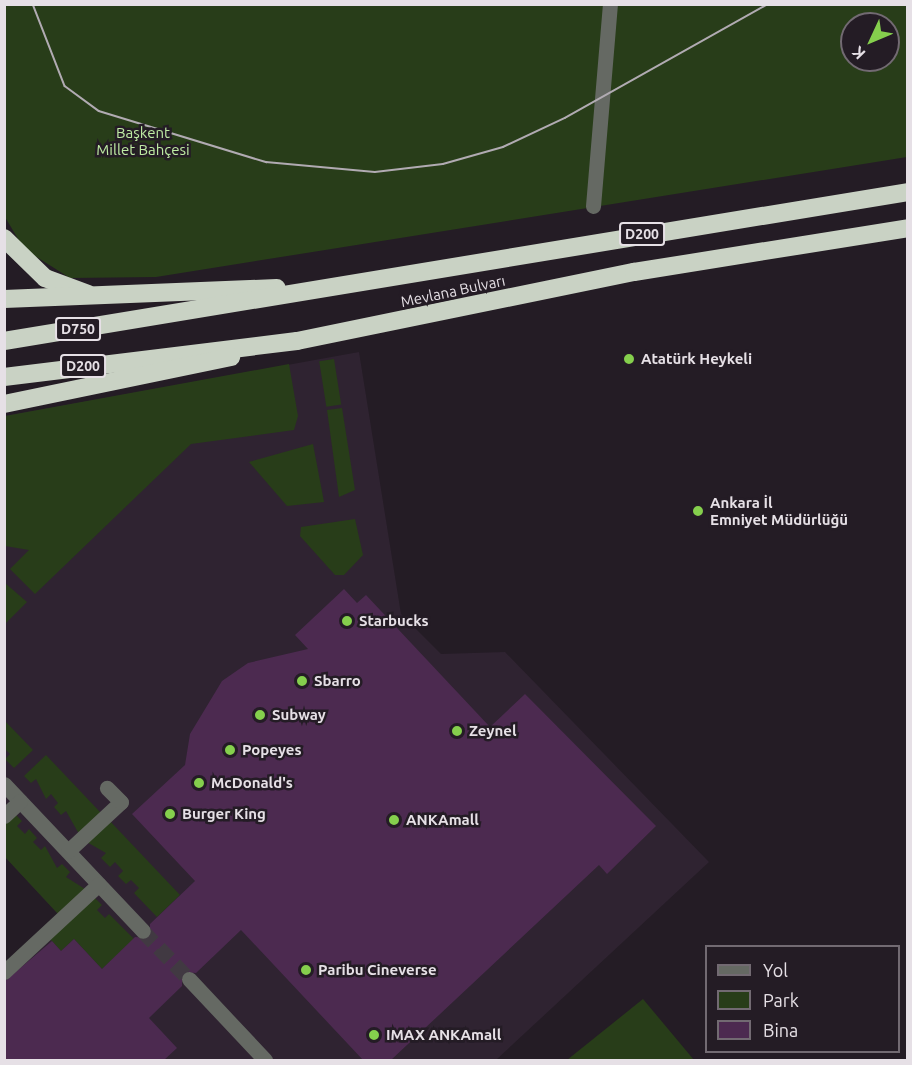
<!DOCTYPE html>
<meta charset="utf-8">
<style>
body{margin:0}
#map{position:relative;width:912px;height:1065px;overflow:hidden;background:#241c25;font-family:Ubuntu,sans-serif}
div>[style]{position:absolute}
.built>*{inset:0;background:#2f2331}
.green>*{inset:0;background:#283d19;transform-origin:0 0}
.building>*{inset:0;background:#4c2a50}
.minor-tunnel>*{height:15px;margin-top:-7.5px;transform-origin:0;background:repeating-linear-gradient(90deg,#413942 0 15px,transparent 0 23px)}
.minor>*{height:15px;margin:-7.5px;padding:0 7.5px;transform-origin:7.5px;border-radius:7.5px;background:#656963}
.highway>*{height:18px;margin:-9px;padding:0 9px;transform-origin:9px;border-radius:9px;background:#c9d2c4}
.tram>*{height:1.5px;margin:-0.75px;padding:0 0.75px;transform-origin:0.75px;border-radius:0.75px;background:#b1abb2}
.dots>*{width:16px;height:16px;translate:-50% -50%;box-sizing:border-box;border:3px solid #241c25;border-radius:50%}
span{translate:-50% -50%;white-space:nowrap;text-align:center;line-height:1.15;-webkit-text-stroke:5px #241c25;paint-order:stroke}
.shield-label span{padding:2px 4px;background:#241c25;border:2px solid;border-radius:4px;-webkit-text-stroke-width:0}
.shield-label{font-size:14px;color:#e6e0e6;font-weight:700}
.park-label{font-size:15px;color:#beeba3}
.street-label{font-size:15px;color:#e6e0e6}
.poi-label{font-size:15px;color:#e6e0e6;font-weight:700}
.left{translate:0 -50%;text-align:left}
.frame{position:absolute;inset:0;border:6px solid #e6e0e6;pointer-events:none}
.legend{position:absolute;left:705px;top:945px;width:195px;height:108px;box-sizing:border-box;background:#241c25;border:2px solid #726a72;margin:0;padding:8px 10px;list-style:none;font-size:18px;color:#e6e0e6}
.legend li{display:flex;align-items:center;gap:12px;height:30px}
.legend b{width:30px;border:2px solid #726a72}
.north{position:absolute;left:840px;top:12px;width:60px;height:60px;box-sizing:border-box;background:#241c25;border:2px solid #726a72;border-radius:50%;rotate:226deg;font-size:16px;font-weight:700;line-height:24px;text-align:center;color:#e6e0e6}
.north::after{content:'';display:block;margin:auto;width:21px;height:27px;background:#85cf4d;clip-path:polygon(50% 0,100% 100%,50% 72%,0 100%)}
</style>
<div id="map">
<div class="built">
<div style="clip-path:polygon(359px 352px,401px 614px,441px 654px,505px 652px,709px 862px,496px 1060px,5px 1060px,5px 964px,58px 914px,5px 857px,5px 416px)"></div>
</div>
<div class="green">
<div style="clip-path:polygon(evenodd,4px 5px,907px 5px,907px 157px,156px 277px,70px 278px,24px 249px,5px 217px,4px 5px,852px 24px,888px 24px,888px 60px,852px 60px,852px 24px)"></div>
<div style="left:334px;top:359px;width:46px;height:15px;rotate:81deg"></div>
<div style="clip-path:polygon(289px 364px,298px 416px,294px 430px,191px 444px,35px 594px,10px 569px,29px 550px,5px 546px,5px 416px)"></div>
<div style="clip-path:polygon(342px 408px,355px 490px,339px 497px,327px 410px)"></div>
<div style="clip-path:polygon(313px 444px,324px 502px,287px 506px,249px 462px)"></div>
<div style="clip-path:polygon(355px 519px,363px 555px,344px 575px,335px 575px,300px 536px,301px 527px)"></div>
<div style="clip-path:polygon(5px 583px,27px 602px,5px 624px)"></div>
<div style="clip-path:polygon(4px 720px,33px 750px,14px 768px,5px 759px,10px 754px,5px 749px)"></div>
<div style="clip-path:polygon(46px 755px,101px 813px,79px 834px,66px 811px,61px 815px,54px 807px,58px 803px,51px 794px,46px 799px,36px 779px,31px 783px,24px 776px)"></div>
<div style="clip-path:polygon(13px 812px,22px 821px,17px 826px,25px 834px,29px 829px,37px 838px,33px 842px,41px 850px,45px 846px,57px 868px,62px 864px,70px 872px,66px 877px,85px 889px,58px 914px,5px 857px,5px 821px)"></div>
<div style="clip-path:polygon(108px 819px,180px 895px,157px 917px,134px 893px,139px 888px,131px 880px,126px 884px,118px 876px,123px 871px,115px 862px,110px 867px,101px 858px,106px 853px,85px 841px)"></div>
<div style="clip-path:polygon(93px 896px,102px 905px,97px 910px,105px 918px,109px 914px,134px 939px,102px 969px,74px 939px,61px 951px,49px 938px)"></div>
<div style="clip-path:polygon(643px 999px,694px 1060px,567px 1060px)"></div>
</div>
<div class="building">
<div style="clip-path:polygon(344px 589px,357px 603px,366px 595px,490px 727px,525px 694px,656px 826px,607px 874px,599px 865px,391px 1060px,363px 1060px,241px 930px,196px 973px,182px 972px,182px 986px,149px 1018px,177px 1048px,164px 1060px,4px 1060px,4px 982px,52px 941px,61px 951px,74px 939px,102px 969px,135px 937px,150px 938px,150px 924px,195px 881px,132px 814px,185px 765px,190px 734px,222px 681px,248px 663px,308px 649px,295px 635px)"></div>
</div>
<div class="minor-tunnel">
<div style="left:143px;top:931px;width:66px;rotate:46.2deg"></div>
</div>
<div class="minor">
<div style="left:593px;top:206px;width:203px;rotate:-85.2deg"></div>
<div style="left:4px;top:784px;width:202px;rotate:46.6deg"></div>
<div style="left:4px;top:816px;width:22px;rotate:-43deg"></div>
<div style="left:68px;top:851px;width:72px;rotate:-42.8deg"></div>
<div style="left:121px;top:802px;width:20px;rotate:-135deg"></div>
<div style="left:4px;top:972px;width:129px;rotate:-42.8deg"></div>
<div style="left:189px;top:979px;width:111px;rotate:46.8deg"></div>
</div>
<div class="highway">
<div style="left:4px;top:238px;width:57px;rotate:44.3deg"></div>
<div style="left:45px;top:278px;width:46px;rotate:20.4deg"></div>
<div style="left:4px;top:299px;width:273px;rotate:-2.3deg"></div>
<div style="left:4px;top:341px;width:916px;rotate:-9.36deg"></div>
<div style="left:4px;top:377px;width:295px;rotate:-7deg"></div>
<div style="left:297px;top:341px;width:344px;rotate:-11.6deg"></div>
<div style="left:634px;top:272px;width:278px;rotate:-9.1deg"></div>
<div style="left:4px;top:404px;width:232px;rotate:-11.7deg"></div>
</div>
<div class="tram">
<div style="left:33px;top:4px;width:88px;rotate:68.7deg"></div>
<div style="left:65px;top:86px;width:42px;rotate:36.3deg"></div>
<div style="left:99px;top:111px;width:175px;rotate:17deg"></div>
<div style="left:266px;top:162px;width:109px;rotate:5.2deg"></div>
<div style="left:375px;top:172px;width:68px;rotate:-6.7deg"></div>
<div style="left:443px;top:164px;width:62px;rotate:-15.8deg"></div>
<div style="left:503px;top:147px;width:68px;rotate:-25.1deg"></div>
<div style="left:565px;top:118px;width:233px;rotate:-29.3deg"></div>
</div>
<div class="dots">
<div style="left:629px;top:359px;background:#85cf4d"></div>
<div style="left:698px;top:511px;background:#85cf4d"></div>
<div style="left:347px;top:621px;background:#85cf4d"></div>
<div style="left:302px;top:681px;background:#85cf4d"></div>
<div style="left:260px;top:715px;background:#85cf4d"></div>
<div style="left:457px;top:731px;background:#85cf4d"></div>
<div style="left:230px;top:750px;background:#85cf4d"></div>
<div style="left:199px;top:783px;background:#85cf4d"></div>
<div style="left:170px;top:814px;background:#85cf4d"></div>
<div style="left:394px;top:820px;background:#85cf4d"></div>
<div style="left:306px;top:970px;background:#85cf4d"></div>
<div style="left:374px;top:1035px;background:#85cf4d"></div>
</div>
<div class="shield-label">
<span style="left:642px;top:234px">D200</span>
<span style="left:78px;top:329px">D750</span>
<span style="left:83px;top:366px">D200</span>
</div>
<div class="park-label">
<span style="left:143px;top:141px">Başkent<br>Millet Bahçesi</span>
</div>
<div class="street-label">
<span style="left:453px;top:291px;rotate:-12deg">Mevlana Bulvarı</span>
</div>
<div class="poi-label">
<span class="left" style="left:641px;top:359px">Atatürk Heykeli</span>
<span class="left" style="left:710px;top:511px">Ankara İl<br>Emniyet Müdürlüğü</span>
<span class="left" style="left:359px;top:621px">Starbucks</span>
<span class="left" style="left:314px;top:681px">Sbarro</span>
<span class="left" style="left:272px;top:715px">Subway</span>
<span class="left" style="left:469px;top:731px">Zeynel</span>
<span class="left" style="left:242px;top:750px">Popeyes</span>
<span class="left" style="left:211px;top:783px">McDonald's</span>
<span class="left" style="left:182px;top:814px">Burger King</span>
<span class="left" style="left:406px;top:820px">ANKAmall</span>
<span class="left" style="left:318px;top:970px">Paribu Cineverse</span>
<span class="left" style="left:386px;top:1035px">IMAX ANKAmall</span>
</div>
<div class="frame"></div>
<ul class="legend">
<li><b style="height:8px;background:#656963"></b>Yol</li>
<li><b style="height:16px;background:#283d19"></b>Park</li>
<li><b style="height:16px;background:#4c2a50"></b>Bina</li>
</ul>
<div class="north">K</div>
</div>
